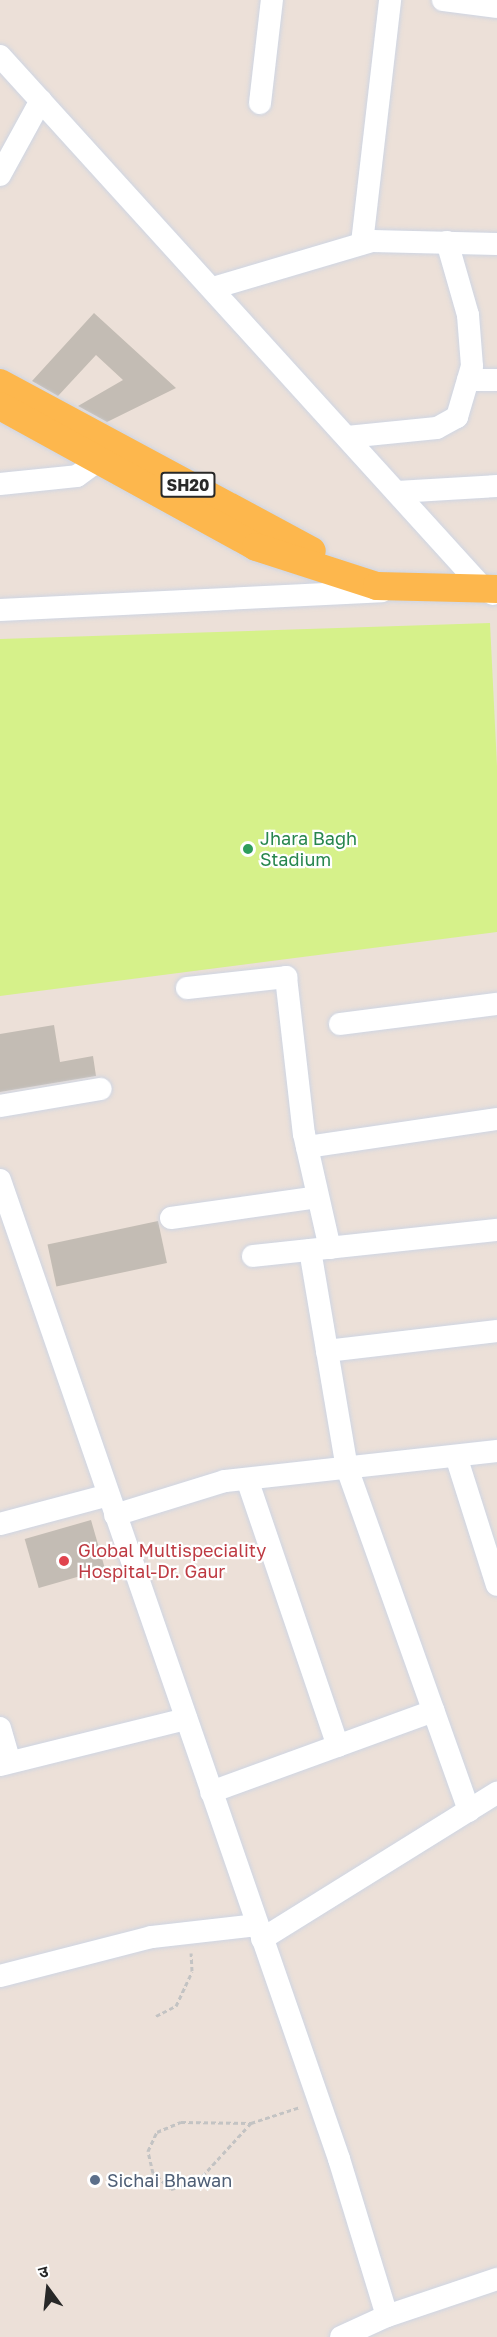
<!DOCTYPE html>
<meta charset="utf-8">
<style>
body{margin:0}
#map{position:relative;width:497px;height:2337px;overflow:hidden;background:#ece0d8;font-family:"Golos Text","Noto Sans Devanagari",sans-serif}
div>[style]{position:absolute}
.pitch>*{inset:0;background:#d6f18a}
.building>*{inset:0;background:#c3bcb4;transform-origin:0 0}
.path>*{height:3px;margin-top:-1.5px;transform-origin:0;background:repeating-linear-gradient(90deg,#c3c3c3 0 4.5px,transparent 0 7.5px)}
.roads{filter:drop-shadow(0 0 2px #ced5e3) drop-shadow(0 0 2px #ced5e3)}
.minor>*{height:22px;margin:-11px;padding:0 11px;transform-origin:11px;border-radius:11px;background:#fff}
.major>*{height:28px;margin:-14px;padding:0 14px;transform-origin:14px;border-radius:14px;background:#fdb74d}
.dots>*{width:16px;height:16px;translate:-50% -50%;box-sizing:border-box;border:3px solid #fff;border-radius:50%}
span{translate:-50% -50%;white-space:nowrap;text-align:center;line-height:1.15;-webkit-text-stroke:4.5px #fff;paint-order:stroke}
.shield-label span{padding:2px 4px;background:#fff;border:2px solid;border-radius:4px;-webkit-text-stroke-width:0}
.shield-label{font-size:16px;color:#282828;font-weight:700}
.leisure-label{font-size:18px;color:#27864d}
.left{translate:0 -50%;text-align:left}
.health-label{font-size:18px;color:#be3a42}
.service-label{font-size:18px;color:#4e5e75}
.north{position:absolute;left:18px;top:2259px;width:60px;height:60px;-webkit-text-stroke:4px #fff;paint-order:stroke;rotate:345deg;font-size:16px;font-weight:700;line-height:24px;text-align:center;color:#282828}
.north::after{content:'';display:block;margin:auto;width:21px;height:27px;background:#282828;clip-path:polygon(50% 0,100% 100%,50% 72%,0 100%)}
</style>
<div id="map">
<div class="pitch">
<div style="clip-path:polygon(490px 623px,497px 766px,497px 932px,0 996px,0 639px)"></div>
</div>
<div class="building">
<div style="clip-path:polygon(94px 313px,176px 388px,107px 422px,78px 406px,123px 380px,96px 355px,58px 396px,32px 381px)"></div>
<div style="clip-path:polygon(54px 1025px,60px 1062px,93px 1056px,96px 1076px,0 1092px,0 1034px)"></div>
<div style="left:158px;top:1221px;width:43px;height:113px;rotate:78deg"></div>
<div style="left:91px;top:1520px;width:51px;height:69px;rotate:74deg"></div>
</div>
<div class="path">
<div style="left:156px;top:2016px;width:22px;rotate:-27deg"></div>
<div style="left:176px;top:2006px;width:38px;rotate:-65deg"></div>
<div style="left:192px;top:1971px;width:18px;rotate:-93deg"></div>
<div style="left:251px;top:2123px;width:80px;rotate:132.5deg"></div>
<div style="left:197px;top:2182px;width:27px;rotate:165deg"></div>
<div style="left:171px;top:2189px;width:24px;rotate:-138deg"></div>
<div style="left:153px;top:2173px;width:23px;rotate:-103deg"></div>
<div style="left:148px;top:2151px;width:21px;rotate:-65deg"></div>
<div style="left:157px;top:2132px;width:26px;rotate:-23deg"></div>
<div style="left:181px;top:2122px;width:70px;rotate:0.8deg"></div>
<div style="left:251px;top:2123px;width:52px;rotate:-18.1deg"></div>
</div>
<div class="roads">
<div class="minor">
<div style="left:443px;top:0;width:54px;rotate:7.4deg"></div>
<div style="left:0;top:56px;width:720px;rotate:47.76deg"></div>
<div style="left:484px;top:589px;width:10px;rotate:29deg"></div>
<div style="left:260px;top:103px;width:104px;rotate:-83.4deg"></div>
<div style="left:0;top:175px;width:85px;rotate:-61.3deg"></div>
<div style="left:362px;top:243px;width:245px;rotate:-83.4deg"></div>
<div style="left:213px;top:288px;width:166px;rotate:-16.5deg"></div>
<div style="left:372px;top:241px;width:125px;rotate:1.4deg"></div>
<div style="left:468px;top:380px;width:29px"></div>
<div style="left:347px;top:437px;width:90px;rotate:-5.7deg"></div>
<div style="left:437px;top:428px;width:23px;rotate:-29deg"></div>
<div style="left:457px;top:417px;width:53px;rotate:-73.6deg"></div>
<div style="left:472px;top:366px;width:51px;rotate:-94.5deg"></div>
<div style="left:468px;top:315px;width:76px;rotate:-106deg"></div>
<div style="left:0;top:484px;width:77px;rotate:-5.9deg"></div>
<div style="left:77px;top:476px;width:27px;rotate:-36deg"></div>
<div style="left:397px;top:492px;width:100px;rotate:-3.4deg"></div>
<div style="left:0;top:610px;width:382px;rotate:-2.8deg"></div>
<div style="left:187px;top:988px;width:100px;rotate:-6.3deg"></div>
<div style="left:286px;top:977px;width:158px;rotate:83.5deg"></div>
<div style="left:304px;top:1134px;width:117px;rotate:77.2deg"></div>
<div style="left:340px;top:1024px;width:158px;rotate:-7.3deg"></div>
<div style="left:0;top:1106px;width:102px;rotate:-9.6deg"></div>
<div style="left:307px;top:1147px;width:192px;rotate:-8.4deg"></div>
<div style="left:0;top:1180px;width:1036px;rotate:70.9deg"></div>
<div style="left:339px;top:2159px;width:164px;rotate:73deg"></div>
<div style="left:171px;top:1218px;width:148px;rotate:-8.1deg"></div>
<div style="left:310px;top:1250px;width:221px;rotate:80.4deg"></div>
<div style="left:347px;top:1468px;width:364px;rotate:70.4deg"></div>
<div style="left:253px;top:1256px;width:245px;rotate:-6.1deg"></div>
<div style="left:327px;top:1351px;width:171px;rotate:-6.7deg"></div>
<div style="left:456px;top:1456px;width:135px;rotate:72.4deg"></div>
<div style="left:247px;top:1479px;width:282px;rotate:71.2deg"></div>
<div style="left:115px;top:1515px;width:115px;rotate:-17.2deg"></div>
<div style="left:225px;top:1481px;width:274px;rotate:-6.3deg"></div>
<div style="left:0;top:1524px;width:112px;rotate:-15deg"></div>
<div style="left:0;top:1728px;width:35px;rotate:74deg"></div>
<div style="left:0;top:1765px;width:192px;rotate:-13.9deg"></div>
<div style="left:211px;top:1792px;width:237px;rotate:-20deg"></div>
<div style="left:262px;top:1939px;width:277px;rotate:-31.9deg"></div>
<div style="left:0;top:1976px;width:157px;rotate:-14.4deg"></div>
<div style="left:152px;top:1937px;width:106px;rotate:-6.5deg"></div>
<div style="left:341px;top:2337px;width:51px;rotate:-24.5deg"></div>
<div style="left:387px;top:2316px;width:116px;rotate:-18.6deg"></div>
</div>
<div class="major">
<div style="left:0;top:383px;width:354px;rotate:28.3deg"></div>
<div style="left:0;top:406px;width:292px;rotate:28.8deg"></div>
<div style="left:256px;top:547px;width:127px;rotate:17.9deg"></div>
<div style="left:377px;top:586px;width:120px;rotate:1.4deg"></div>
</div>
</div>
<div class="dots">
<div style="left:248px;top:849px;background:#2e9e5b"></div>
<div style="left:64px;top:1561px;background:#e0444e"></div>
<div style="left:95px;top:2180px;background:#5c6f8a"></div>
</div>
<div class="shield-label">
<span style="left:188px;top:485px">SH20</span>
</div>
<div class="leisure-label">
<span class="left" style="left:260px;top:849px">Jhara Bagh<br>Stadium</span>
</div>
<div class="health-label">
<span class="left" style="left:78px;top:1561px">Global Multispeciality<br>Hospital-Dr. Gaur</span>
</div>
<div class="service-label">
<span class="left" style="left:107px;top:2180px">Sichai Bhawan</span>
</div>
<div class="north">उ</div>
</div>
